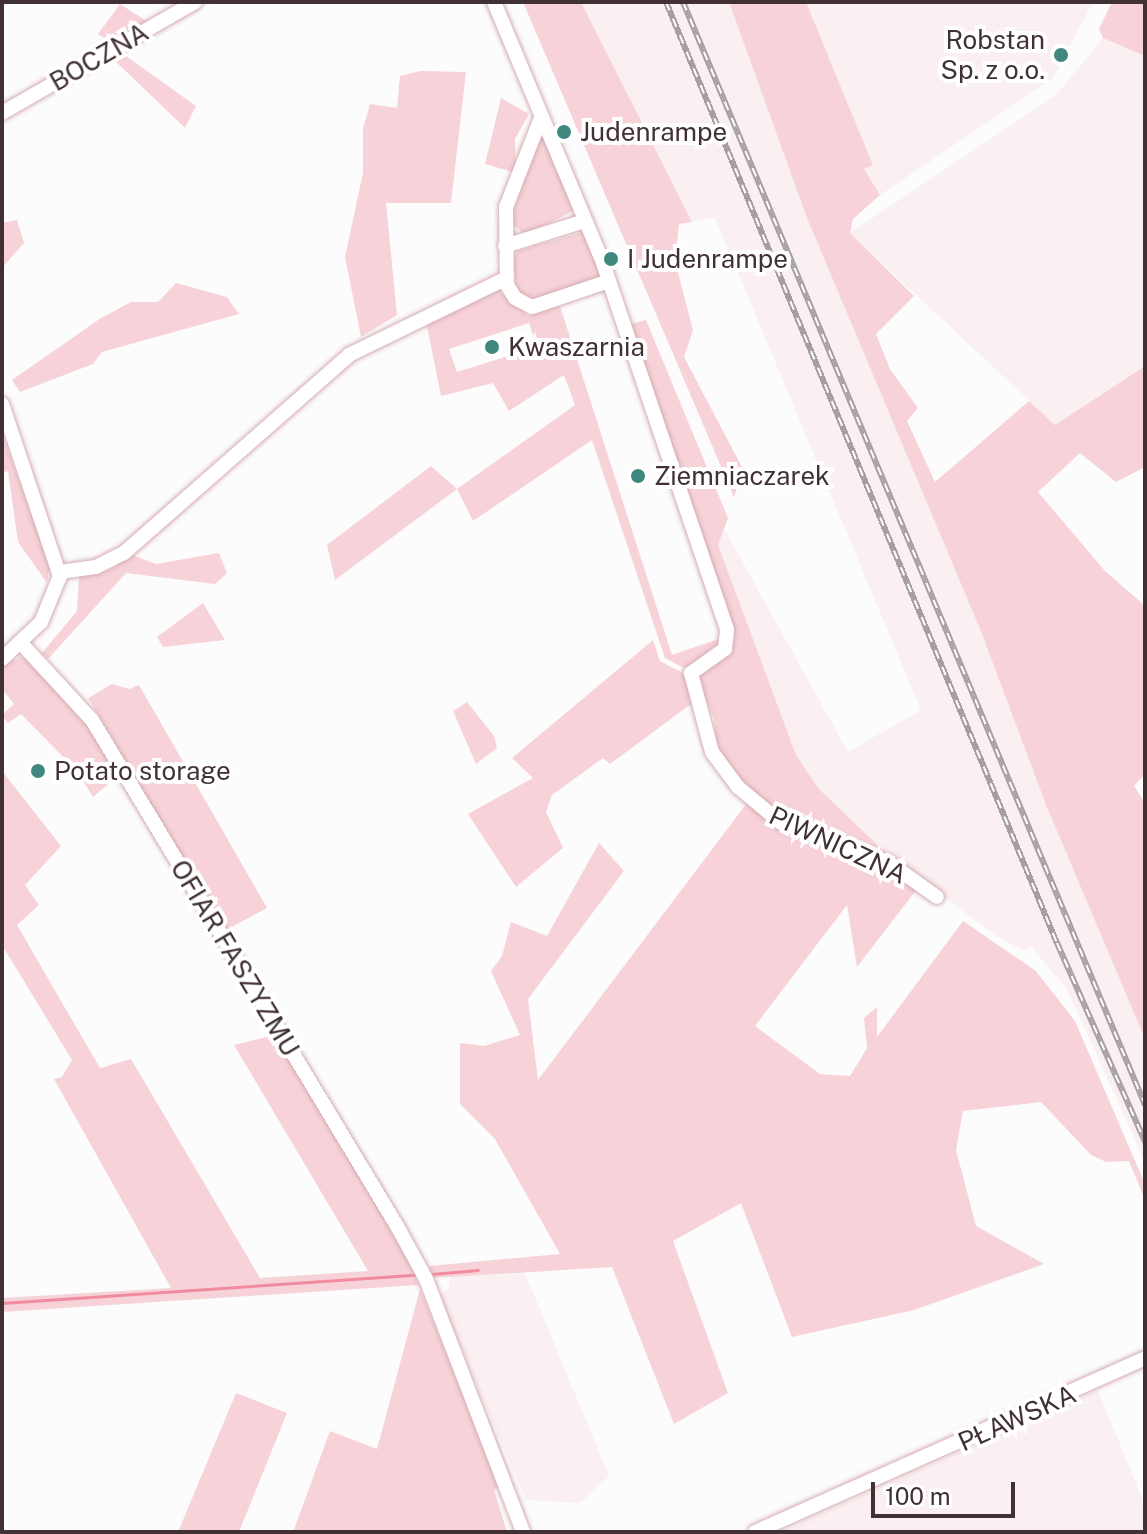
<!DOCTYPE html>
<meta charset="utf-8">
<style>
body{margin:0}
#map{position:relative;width:1147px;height:1534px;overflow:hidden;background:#fcfcfc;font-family:"Public Sans",sans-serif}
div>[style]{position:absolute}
.built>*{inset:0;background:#faeff1}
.green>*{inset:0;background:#f7d3d9}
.stream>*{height:3px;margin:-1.5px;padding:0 1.5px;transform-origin:1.5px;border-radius:1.5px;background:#f08ba0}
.roads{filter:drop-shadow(0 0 2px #d4acb2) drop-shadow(0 0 2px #d4acb2)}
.minor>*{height:14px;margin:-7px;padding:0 7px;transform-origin:7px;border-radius:7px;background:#fff}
.rail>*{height:6px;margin-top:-3px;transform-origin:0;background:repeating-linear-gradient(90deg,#fff 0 9px,#a69fa0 0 18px);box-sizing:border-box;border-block:2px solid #a69fa0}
.dots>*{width:22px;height:22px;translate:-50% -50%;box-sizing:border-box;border:4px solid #fff;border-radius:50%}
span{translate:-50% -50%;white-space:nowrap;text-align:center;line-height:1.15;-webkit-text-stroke:8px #fff;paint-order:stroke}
.poi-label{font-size:26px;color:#413134}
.right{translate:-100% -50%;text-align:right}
.left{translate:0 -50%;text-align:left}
.street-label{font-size:26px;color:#413134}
.frame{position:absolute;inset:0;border:4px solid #413134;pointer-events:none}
.scale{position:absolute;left:871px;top:1482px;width:144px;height:36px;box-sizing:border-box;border:4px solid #413134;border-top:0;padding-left:10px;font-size:24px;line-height:28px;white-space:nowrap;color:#413134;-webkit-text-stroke:6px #fff;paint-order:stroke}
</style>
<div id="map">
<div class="built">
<div style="clip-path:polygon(581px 2px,729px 2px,807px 218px,980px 629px,1046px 805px,1145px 1039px,1145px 1162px,1067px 989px,1031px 947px,1024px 951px,997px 936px,891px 858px,818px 788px,796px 755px,717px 545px,725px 530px,848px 752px,921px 710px,715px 218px,692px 222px)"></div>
<div style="clip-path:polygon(806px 2px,1093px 2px,1053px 78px,880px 195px,864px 169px,873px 164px)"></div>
<div style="clip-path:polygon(1103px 38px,1145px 56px,1145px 366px,1055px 425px,850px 233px,1056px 95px)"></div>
<div style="clip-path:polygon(525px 1273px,609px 1476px,580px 1503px,526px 1500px,439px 1296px,449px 1289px,450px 1277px)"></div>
<div style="clip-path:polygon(1098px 1390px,1145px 1506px,1145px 1532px,780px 1532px)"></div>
</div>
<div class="green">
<div style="clip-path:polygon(523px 2px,581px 2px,692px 222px,679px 224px,675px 261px,693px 330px,684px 357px,743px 469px,734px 497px)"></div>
<div style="clip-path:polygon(729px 2px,806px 2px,873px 165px,864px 169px,880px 195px,853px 219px,850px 233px,914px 296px,876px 334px,890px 369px,918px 408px,907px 421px,935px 482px,1029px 401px,1055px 425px,1145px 366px,1145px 467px,1116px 482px,1080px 453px,1038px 492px,1105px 571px,1145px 606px,1145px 774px,1134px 786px,1145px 803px,1145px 1039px,1046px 805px,980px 629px,807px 218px)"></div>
<div style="clip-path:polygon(1112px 2px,1145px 2px,1145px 56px,1103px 38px,1099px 29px)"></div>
<div style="clip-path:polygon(120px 4px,148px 22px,113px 44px,98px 34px)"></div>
<div style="clip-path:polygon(119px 51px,196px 106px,185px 128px,111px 57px)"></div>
<div style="clip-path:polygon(420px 71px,466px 72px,451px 203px,386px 203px,397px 315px,361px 337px,345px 257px,363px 173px,363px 129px,370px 104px,397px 108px,400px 76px)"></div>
<div style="clip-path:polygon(501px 98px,529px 114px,515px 139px,516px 173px,485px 164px)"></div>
<div style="clip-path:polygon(540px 132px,572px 198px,573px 211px,525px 235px,510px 222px)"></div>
<div style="clip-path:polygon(17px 220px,24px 243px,2px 268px,2px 223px)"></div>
<div style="clip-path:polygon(583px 232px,601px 274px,591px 283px,537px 301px,525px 297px,517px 288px,512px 261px,518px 251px)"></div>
<div style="clip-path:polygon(176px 283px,227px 297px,239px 314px,102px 352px,93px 364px,20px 392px,12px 380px,101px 318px,131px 302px,158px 302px)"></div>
<div style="clip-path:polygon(evenodd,496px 289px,528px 316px,560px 306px,672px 655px,724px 637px,699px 661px,684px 668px,665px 658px,592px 440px,473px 521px,457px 489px,335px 580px,327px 545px,431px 466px,457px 489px,575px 405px,564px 375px,509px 411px,493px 383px,441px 396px,426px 322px,496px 289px,529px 323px,537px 347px,457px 372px,449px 349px,529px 323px)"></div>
<div style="clip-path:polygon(646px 320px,728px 518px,718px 545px,796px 755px,818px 788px,891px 858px,802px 828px,741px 783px,718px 755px,714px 718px,697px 680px,700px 668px,724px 657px,735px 638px,631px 324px)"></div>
<div style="clip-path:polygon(2px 434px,50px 565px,47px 583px,18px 542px,8px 471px,2px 473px)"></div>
<div style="clip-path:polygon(219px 553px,227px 573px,215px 584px,126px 573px,48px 659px,42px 653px,77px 611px,79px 576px,110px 570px,132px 555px,156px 564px)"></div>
<div style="clip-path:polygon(203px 603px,225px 640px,163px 647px,157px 637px)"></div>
<div style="clip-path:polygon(653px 640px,660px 661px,683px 673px,695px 701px,610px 764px,603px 758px,552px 795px,546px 812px,563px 848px,516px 887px,468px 814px,533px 778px,512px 758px)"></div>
<div style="clip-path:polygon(21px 657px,33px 661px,70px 698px,119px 775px,93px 797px,76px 770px,21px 714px,8px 723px,2px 715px,14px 704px,2px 689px,2px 666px)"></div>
<div style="clip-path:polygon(112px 684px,129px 689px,139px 685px,267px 908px,226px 930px,88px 698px)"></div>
<div style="clip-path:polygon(467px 702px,494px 736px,497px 748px,476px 764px,453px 711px)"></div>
<div style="clip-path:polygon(2px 771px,61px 846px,25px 885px,39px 905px,17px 925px,100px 1068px,131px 1059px,260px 1278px,368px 1271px,234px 1045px,279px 1034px,412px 1265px,418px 1285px,2px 1312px,2px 1298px,171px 1288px,54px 1079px,62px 1077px,72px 1060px,2px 945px)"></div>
<div style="clip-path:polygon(747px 803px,885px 864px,917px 889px,857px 967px,847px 905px,755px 1026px,820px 1074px,850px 1076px,867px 1048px,864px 1018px,877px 1007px,877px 1037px,963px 921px,1036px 971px,1075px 1021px,1145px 1184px,1145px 1200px,1129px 1161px,1106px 1162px,1091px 1155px,1041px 1102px,963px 1111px,956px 1150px,976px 1226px,1044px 1264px,914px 1310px,792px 1337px,741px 1203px,673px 1241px,728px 1393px,674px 1424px,612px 1267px,433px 1278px,429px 1266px,560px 1254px,495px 1139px,460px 1104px,460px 1043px,484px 1046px,520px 1035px,491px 971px,502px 956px,511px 922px,547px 936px,599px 843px,624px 871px,528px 999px,538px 1080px)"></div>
<div style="clip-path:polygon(420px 1289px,500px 1487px,494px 1490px,507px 1532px,293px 1532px,330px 1431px,377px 1449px)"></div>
<div style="clip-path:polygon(236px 1393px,287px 1413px,239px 1532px,178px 1532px)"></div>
</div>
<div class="stream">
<div style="left:432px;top:1274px;width:46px;rotate:-5deg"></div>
<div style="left:2px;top:1303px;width:414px;rotate:-3.9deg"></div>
</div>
<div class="roads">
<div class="minor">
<div style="left:494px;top:2px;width:283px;rotate:67.3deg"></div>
<div style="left:603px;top:263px;width:387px;rotate:71.3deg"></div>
<div style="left:727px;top:630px;width:19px;rotate:96deg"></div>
<div style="left:725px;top:649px;width:42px;rotate:144.8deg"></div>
<div style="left:691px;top:673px;width:82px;rotate:75.1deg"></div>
<div style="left:712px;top:752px;width:44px;rotate:53.4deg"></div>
<div style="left:738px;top:787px;width:56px;rotate:39.9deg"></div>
<div style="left:781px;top:823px;width:114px;rotate:20deg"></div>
<div style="left:888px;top:862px;width:60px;rotate:35.5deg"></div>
<div style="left:2px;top:113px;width:223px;rotate:-29.9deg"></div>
<div style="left:541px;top:118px;width:96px;rotate:111.5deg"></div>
<div style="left:506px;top:207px;width:78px;rotate:89.3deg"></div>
<div style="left:507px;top:285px;width:15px;rotate:58deg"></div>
<div style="left:515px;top:298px;width:19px;rotate:28deg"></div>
<div style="left:532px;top:307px;width:81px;rotate:-18.7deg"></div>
<div style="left:505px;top:246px;width:84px;rotate:-17.4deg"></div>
<div style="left:2px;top:404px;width:182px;rotate:71.4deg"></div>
<div style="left:60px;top:576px;width:50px;rotate:112.4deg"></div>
<div style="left:41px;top:622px;width:54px;rotate:136.5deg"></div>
<div style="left:60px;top:572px;width:36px;rotate:-8deg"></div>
<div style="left:96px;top:567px;width:31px;rotate:-27deg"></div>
<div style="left:124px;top:553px;width:300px;rotate:-41.3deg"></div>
<div style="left:349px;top:355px;width:174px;rotate:-26deg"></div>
<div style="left:20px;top:642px;width:106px;rotate:47.3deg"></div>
<div style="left:92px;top:720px;width:591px;rotate:58.92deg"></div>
<div style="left:397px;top:1226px;width:60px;rotate:61.3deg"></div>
<div style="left:426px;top:1279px;width:271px;rotate:69deg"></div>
<div style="left:755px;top:1532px;width:427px;rotate:-24deg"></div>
</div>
</div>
<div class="rail">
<div style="left:666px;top:2px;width:1019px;rotate:67.44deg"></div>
<div style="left:1057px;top:943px;width:218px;rotate:66.1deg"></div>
<div style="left:683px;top:2px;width:1196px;rotate:67.27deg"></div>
</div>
<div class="dots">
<div style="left:1061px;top:55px;background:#408780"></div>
<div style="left:564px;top:132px;background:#408780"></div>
<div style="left:611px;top:259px;background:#408780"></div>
<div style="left:492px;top:347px;background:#408780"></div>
<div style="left:638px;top:476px;background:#408780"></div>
<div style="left:38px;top:771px;background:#408780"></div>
</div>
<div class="poi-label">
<span class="right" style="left:1045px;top:55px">Robstan<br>Sp. z o.o.</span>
<span class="left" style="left:580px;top:132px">Judenrampe</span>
<span class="left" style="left:627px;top:259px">I Judenrampe</span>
<span class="left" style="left:508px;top:347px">Kwaszarnia</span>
<span class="left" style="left:654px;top:476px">Ziemniaczarek</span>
<span class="left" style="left:54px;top:771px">Potato storage</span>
</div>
<div class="street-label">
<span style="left:99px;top:57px;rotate:-30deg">BOCZNA</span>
<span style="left:838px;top:845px;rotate:25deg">PIWNICZNA</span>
<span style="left:235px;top:958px;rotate:59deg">OFIAR FASZYZMU</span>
<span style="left:1017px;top:1418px;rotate:-24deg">PŁAWSKA</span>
</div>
<div class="frame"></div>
<div class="scale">100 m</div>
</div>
